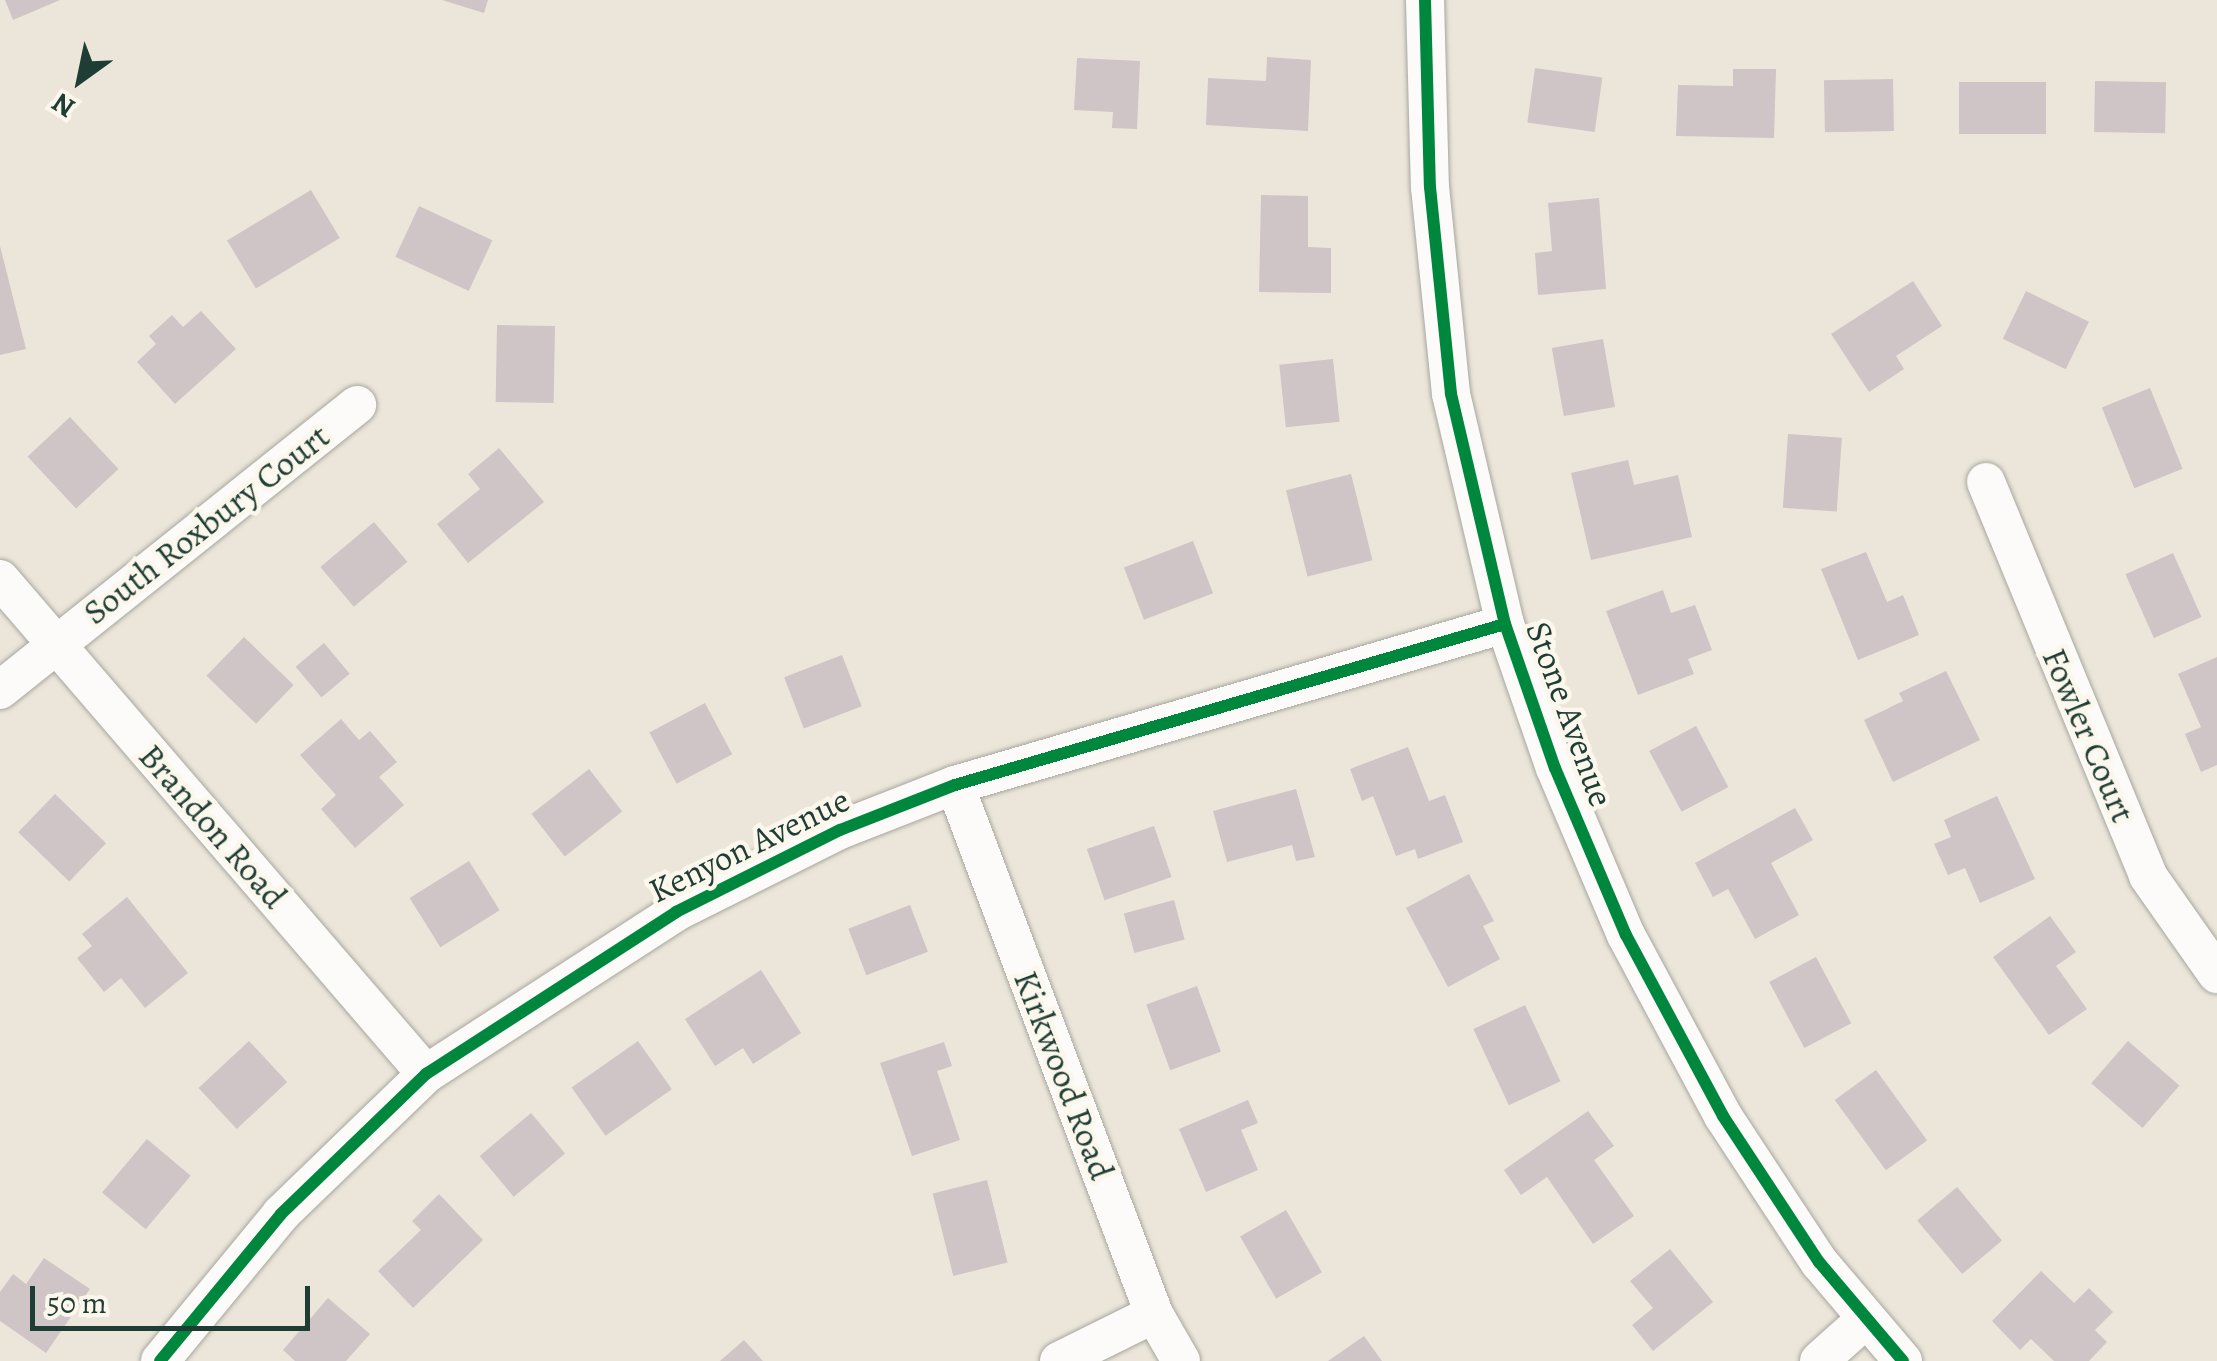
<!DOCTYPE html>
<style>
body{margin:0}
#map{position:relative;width:2217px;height:1361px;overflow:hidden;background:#ece6da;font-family:Alegreya,serif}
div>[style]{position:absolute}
.building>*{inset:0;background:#cfc4c6;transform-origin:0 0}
.roads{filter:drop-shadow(0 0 2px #a7a79f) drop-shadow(0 0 2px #a7a79f)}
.minor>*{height:38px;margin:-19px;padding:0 19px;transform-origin:19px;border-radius:19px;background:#fcfbf9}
.cycleway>*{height:12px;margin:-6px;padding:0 6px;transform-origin:6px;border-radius:6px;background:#00873e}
span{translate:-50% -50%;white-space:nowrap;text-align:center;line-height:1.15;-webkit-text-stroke:9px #fbf7ec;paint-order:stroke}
.street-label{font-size:35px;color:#1f3d34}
.north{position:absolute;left:30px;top:30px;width:100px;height:100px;-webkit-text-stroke:8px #fbf7ec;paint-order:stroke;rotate:213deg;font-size:28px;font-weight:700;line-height:40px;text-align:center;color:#1f3d34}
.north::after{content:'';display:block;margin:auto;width:35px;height:45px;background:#1f3d34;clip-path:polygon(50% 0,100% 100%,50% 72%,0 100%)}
.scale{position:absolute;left:30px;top:1286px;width:280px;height:45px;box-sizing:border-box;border:5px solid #1f3d34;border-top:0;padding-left:12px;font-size:30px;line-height:35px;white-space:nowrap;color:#1f3d34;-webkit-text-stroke:8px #fbf7ec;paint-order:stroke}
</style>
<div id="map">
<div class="building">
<div style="clip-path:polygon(5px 0,60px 0,13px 20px)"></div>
<div style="clip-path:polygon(442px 0,488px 0,484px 13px)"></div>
<div style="clip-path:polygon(1267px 57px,1311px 60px,1308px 131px,1206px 125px,1208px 78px,1266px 81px)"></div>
<div style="clip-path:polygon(1077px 58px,1140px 61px,1137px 129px,1112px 128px,1113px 112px,1074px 110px)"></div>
<div style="left:1535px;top:68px;width:68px;height:55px;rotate:8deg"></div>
<div style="clip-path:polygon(1733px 69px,1776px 69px,1774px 138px,1676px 136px,1678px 85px,1733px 86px)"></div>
<div style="left:1893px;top:79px;width:52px;height:69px;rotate:89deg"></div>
<div style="left:2095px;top:81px;width:71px;height:51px;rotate:1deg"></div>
<div style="left:1959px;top:82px;width:87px;height:52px"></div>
<div style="left:311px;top:190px;width:56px;height:98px;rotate:59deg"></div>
<div style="clip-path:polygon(1261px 195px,1308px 196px,1308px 247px,1331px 248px,1331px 293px,1259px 292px)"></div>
<div style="clip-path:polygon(1599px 198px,1606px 289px,1538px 295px,1535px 253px,1552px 251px,1548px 203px)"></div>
<div style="left:419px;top:206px;width:81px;height:56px;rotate:25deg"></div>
<div style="clip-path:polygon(0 246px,26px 349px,0 355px)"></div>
<div style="clip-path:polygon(1913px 281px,1942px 326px,1896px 356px,1904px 369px,1869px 392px,1831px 334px)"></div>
<div style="left:2026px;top:291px;width:70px;height:53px;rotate:26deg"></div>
<div style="clip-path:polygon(201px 311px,236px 349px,175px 404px,137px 362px,156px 344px,149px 336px,172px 315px,183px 327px)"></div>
<div style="left:497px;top:325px;width:58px;height:77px;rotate:1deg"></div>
<div style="left:1603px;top:339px;width:69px;height:52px;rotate:80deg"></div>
<div style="left:1333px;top:359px;width:63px;height:54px;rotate:84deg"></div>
<div style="left:2150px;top:388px;width:87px;height:52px;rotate:68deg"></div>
<div style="left:70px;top:417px;width:71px;height:58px;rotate:47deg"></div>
<div style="left:1788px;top:434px;width:54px;height:74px;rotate:4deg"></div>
<div style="clip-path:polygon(499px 448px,544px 502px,468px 563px,437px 524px,480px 489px,468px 474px)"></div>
<div style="clip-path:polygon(1628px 460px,1634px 485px,1678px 475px,1692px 537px,1591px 560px,1571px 473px)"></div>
<div style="left:1351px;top:474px;width:89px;height:67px;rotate:76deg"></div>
<div style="left:374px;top:522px;width:52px;height:70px;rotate:50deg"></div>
<div style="left:1193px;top:541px;width:56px;height:74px;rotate:69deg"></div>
<div style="clip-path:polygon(1866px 552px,1887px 602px,1903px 595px,1919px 635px,1858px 660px,1821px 569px)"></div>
<div style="left:2173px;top:553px;width:70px;height:52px;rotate:66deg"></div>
<div style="clip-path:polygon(1663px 590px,1671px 613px,1695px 605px,1712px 650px,1688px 659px,1694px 674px,1638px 695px,1606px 611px)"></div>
<div style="left:244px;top:637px;width:69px;height:54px;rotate:44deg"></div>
<div style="left:324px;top:643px;width:40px;height:37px;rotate:50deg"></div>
<div style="left:842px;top:655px;width:55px;height:62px;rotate:69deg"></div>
<div style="clip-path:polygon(2217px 657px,2217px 765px,2201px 772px,2185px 734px,2201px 727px,2178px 674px)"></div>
<div style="clip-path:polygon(1946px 671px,1980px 740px,1893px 782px,1864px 720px,1903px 701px,1899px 693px)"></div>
<div style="left:705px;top:703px;width:58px;height:63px;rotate:62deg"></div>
<div style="clip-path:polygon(341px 719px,359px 740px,370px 731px,397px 762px,379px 777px,404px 805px,355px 848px,321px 809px,336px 795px,300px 755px)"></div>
<div style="left:1696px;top:726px;width:69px;height:53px;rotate:62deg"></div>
<div style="clip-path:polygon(1408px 747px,1429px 801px,1445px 795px,1463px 842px,1418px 859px,1415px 849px,1396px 856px,1373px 796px,1362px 801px,1350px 769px)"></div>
<div style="left:589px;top:769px;width:54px;height:73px;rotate:52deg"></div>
<div style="clip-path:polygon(1296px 789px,1315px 857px,1296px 861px,1292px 845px,1227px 862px,1213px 811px)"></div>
<div style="left:55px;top:794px;width:71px;height:53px;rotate:44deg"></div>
<div style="clip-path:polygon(1997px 796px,2035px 879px,1980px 903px,1965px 868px,1948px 875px,1934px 844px,1951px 837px,1944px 820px)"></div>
<div style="clip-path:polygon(1795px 808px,1813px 840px,1771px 863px,1799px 915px,1755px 939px,1728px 889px,1713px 897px,1695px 863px)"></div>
<div style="left:1154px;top:826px;width:54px;height:71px;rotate:71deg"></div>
<div style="left:469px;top:861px;width:58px;height:70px;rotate:58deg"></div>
<div style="clip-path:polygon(1469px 874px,1494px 921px,1483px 926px,1500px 959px,1448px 987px,1406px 908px)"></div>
<div style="clip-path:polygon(127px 897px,188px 973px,145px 1008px,121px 978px,104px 992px,77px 958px,92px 946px,82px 934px)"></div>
<div style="left:1174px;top:900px;width:41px;height:52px;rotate:75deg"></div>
<div style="left:910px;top:905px;width:50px;height:66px;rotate:69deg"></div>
<div style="clip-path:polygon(2050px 916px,2076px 952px,2056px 966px,2087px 1009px,2049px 1035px,1993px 957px)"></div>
<div style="left:1816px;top:957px;width:75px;height:53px;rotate:62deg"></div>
<div style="clip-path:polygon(761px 970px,801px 1033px,753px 1064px,743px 1048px,715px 1066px,685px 1019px)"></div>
<div style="left:1197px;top:986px;width:70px;height:54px;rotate:70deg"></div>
<div style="left:1525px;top:1005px;width:84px;height:57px;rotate:65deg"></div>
<div style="left:249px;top:1041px;width:56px;height:69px;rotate:47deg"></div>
<div style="left:638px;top:1041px;width:59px;height:81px;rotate:55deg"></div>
<div style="left:2128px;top:1041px;width:68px;height:56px;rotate:41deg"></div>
<div style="clip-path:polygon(944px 1042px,952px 1066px,937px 1071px,960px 1140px,912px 1156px,880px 1063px)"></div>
<div style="left:1876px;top:1070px;width:87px;height:51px;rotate:54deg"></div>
<div style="clip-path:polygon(1248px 1100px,1258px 1123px,1241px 1130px,1258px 1170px,1206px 1192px,1179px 1129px)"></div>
<div style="clip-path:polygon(1588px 1111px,1614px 1146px,1594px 1160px,1634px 1216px,1593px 1244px,1547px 1177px,1521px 1195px,1504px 1170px)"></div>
<div style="left:531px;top:1113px;width:53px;height:67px;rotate:50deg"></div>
<div style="left:147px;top:1139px;width:57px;height:70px;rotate:40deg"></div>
<div style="left:987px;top:1180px;width:85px;height:56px;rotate:76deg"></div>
<div style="left:1957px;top:1187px;width:70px;height:52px;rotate:50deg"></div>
<div style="clip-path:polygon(439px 1194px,483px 1240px,413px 1308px,378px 1271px,421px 1230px,412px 1221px)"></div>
<div style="left:1286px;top:1210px;width:72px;height:53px;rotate:60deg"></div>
<div style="clip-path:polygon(1670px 1249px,1713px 1302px,1653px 1351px,1632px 1325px,1653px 1308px,1630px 1281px)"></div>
<div style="clip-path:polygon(44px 1258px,90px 1289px,46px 1353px,0 1321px,0 1292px,13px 1274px,26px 1284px)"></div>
<div style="clip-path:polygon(2041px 1271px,2074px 1303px,2089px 1288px,2113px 1312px,2095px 1330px,2107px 1342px,2089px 1361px,2054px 1361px,2031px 1339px,2020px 1350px,1992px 1321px)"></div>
<div style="clip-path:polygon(328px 1298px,370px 1334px,346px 1361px,295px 1361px,283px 1350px)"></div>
<div style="clip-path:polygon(1364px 1336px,1382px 1361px,1328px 1361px)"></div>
<div style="clip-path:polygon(744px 1340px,763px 1361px,720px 1361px)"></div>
</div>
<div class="roads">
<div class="minor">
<div style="left:1425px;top:0;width:187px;rotate:88.5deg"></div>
<div style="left:1430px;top:187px;width:208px;rotate:84.2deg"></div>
<div style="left:1451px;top:394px;width:236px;rotate:76.8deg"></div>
<div style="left:1505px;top:624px;width:152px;rotate:70.9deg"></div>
<div style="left:1555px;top:768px;width:181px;rotate:67deg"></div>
<div style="left:1626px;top:935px;width:205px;rotate:61.8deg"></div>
<div style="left:1723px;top:1116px;width:175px;rotate:56.7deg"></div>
<div style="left:1819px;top:1262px;width:130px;rotate:49.7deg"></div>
<div style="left:1986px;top:482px;width:426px;rotate:67.6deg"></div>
<div style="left:2148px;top:876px;width:120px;rotate:54.9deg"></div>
<div style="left:0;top:579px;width:653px;rotate:49.28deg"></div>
<div style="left:0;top:690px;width:457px;rotate:-38.6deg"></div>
<div style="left:955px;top:785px;width:565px;rotate:69.38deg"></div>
<div style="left:1154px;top:1314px;width:54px;rotate:60.1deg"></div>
<div style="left:160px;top:1361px;width:190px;rotate:-50.5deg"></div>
<div style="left:281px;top:1214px;width:202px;rotate:-44deg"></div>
<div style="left:426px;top:1074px;width:298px;rotate:-32.9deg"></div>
<div style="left:676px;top:912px;width:183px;rotate:-26.6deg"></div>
<div style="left:840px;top:830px;width:123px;rotate:-21.4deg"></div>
<div style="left:955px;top:785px;width:573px;rotate:-16.32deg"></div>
<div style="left:1059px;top:1361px;width:106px;rotate:-26.3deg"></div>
<div style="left:1819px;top:1361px;width:63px;rotate:-41.8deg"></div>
</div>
</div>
<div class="cycleway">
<div style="left:1425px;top:0;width:187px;rotate:88.5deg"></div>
<div style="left:1430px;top:187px;width:208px;rotate:84.2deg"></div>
<div style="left:1451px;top:394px;width:236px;rotate:76.8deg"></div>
<div style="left:1505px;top:624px;width:152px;rotate:70.9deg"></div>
<div style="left:1555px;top:768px;width:181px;rotate:67deg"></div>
<div style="left:1626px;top:935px;width:205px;rotate:61.8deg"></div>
<div style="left:1723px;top:1116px;width:175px;rotate:56.7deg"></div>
<div style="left:1819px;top:1262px;width:130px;rotate:49.7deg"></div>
<div style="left:160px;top:1361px;width:190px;rotate:-50.5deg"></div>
<div style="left:281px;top:1214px;width:202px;rotate:-44deg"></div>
<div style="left:426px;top:1074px;width:298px;rotate:-32.9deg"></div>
<div style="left:676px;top:912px;width:183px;rotate:-26.6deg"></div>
<div style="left:840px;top:830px;width:123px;rotate:-21.4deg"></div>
<div style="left:955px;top:785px;width:573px;rotate:-16.32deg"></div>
</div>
<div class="street-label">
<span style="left:206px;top:524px;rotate:-38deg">South Roxbury Court</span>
<span style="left:1570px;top:714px;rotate:70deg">Stone Avenue</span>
<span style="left:2089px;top:735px;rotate:67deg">Fowler Court</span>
<span style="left:213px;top:826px;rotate:49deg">Brandon Road</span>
<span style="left:749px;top:845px;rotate:-26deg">Kenyon Avenue</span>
<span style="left:1064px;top:1075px;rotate:69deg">Kirkwood Road</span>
</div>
<div class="north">N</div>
<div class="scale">50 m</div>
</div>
